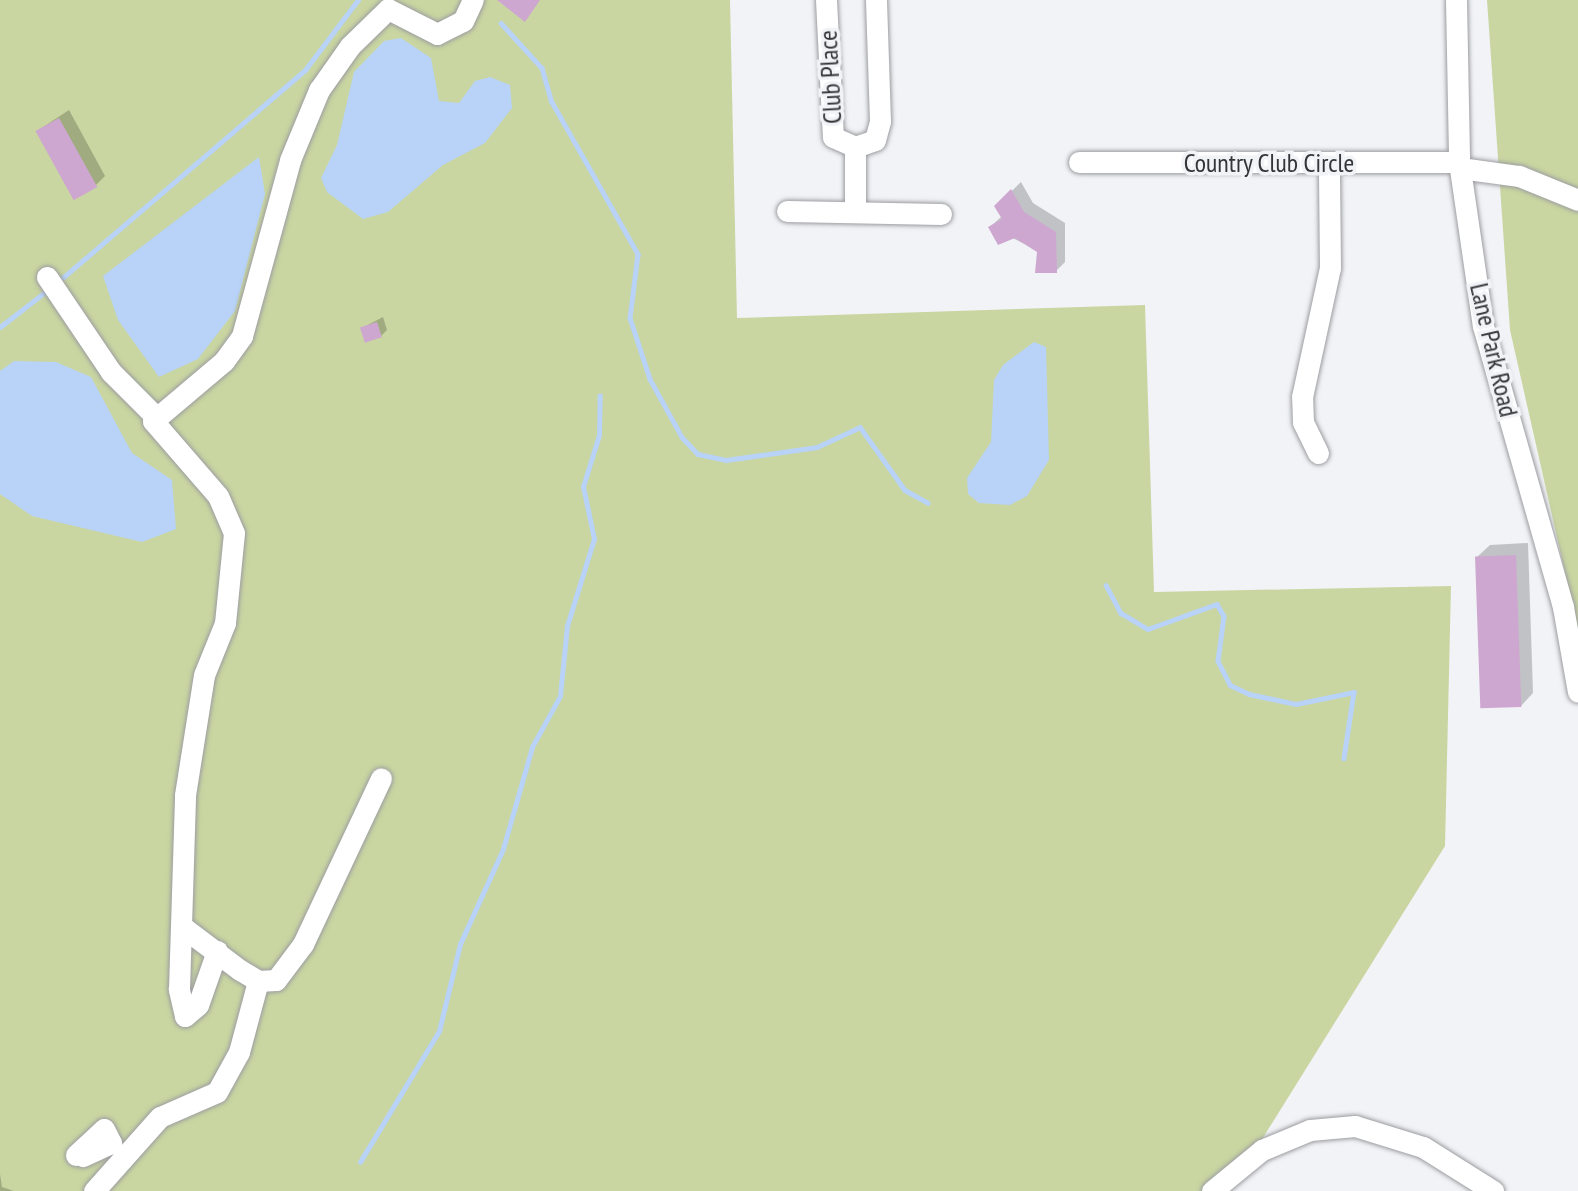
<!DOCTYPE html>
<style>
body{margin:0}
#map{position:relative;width:1578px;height:1191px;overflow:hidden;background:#f2f3f7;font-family:"PT Sans Narrow",sans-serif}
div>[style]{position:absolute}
.green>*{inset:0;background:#c9d6a1}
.water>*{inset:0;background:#b8d3f7}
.shadow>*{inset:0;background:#0003}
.stream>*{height:4.5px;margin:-2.25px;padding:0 2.25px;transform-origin:2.25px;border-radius:2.25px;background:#b8d3f7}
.building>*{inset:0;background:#cea7d1;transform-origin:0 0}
.roads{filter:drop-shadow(0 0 2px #9c9da1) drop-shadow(0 0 2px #9c9da1)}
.minor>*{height:21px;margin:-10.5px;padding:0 10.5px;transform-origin:10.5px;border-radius:10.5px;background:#fff}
span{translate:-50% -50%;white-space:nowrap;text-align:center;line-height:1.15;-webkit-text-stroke:7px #f2f3f7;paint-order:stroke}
.street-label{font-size:26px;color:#343536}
</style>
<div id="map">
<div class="green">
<div style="clip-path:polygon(0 0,730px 0,737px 318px,1145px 305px,1154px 592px,1451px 586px,1445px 846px,1259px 1144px,1202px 1191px,0 1191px)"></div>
<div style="clip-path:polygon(1487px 0,1578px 0,1578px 630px,1510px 330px)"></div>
</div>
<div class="water">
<div style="clip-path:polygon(401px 38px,431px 58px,439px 101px,459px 103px,475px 81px,490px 77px,510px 85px,512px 108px,485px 143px,443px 165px,388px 212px,363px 219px,327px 192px,321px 178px,337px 145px,354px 72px,384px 41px)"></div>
<div style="clip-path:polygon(259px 157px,265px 194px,235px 311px,198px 359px,159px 377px,118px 320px,103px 276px)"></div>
<div style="clip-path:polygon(1034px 342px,1046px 347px,1049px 460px,1027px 496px,1010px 505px,979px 503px,968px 494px,967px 478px,991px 442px,994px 380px,1003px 365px)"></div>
<div style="clip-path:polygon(14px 361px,56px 362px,91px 377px,132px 453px,172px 480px,176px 529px,142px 542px,32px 516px,0 494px,0 371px)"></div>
</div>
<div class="shadow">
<div style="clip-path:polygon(69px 110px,105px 176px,96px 185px,37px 131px)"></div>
<div style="clip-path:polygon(1021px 182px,1033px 203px,1065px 223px,1065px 262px,1056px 271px,1039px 251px,990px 227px,1002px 216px,996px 206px)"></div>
<div style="clip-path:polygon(383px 317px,387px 330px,381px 336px,362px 328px)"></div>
<div style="clip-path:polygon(1528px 543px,1533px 693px,1521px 706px,1477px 557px,1490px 545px)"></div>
<div style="clip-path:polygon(0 1174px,2px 1187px,14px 1191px,0 1191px)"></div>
</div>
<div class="stream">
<div style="left:501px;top:23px;width:61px;rotate:47.7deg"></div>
<div style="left:542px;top:68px;width:35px;rotate:74deg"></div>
<div style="left:552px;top:102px;width:175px;rotate:60.5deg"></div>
<div style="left:638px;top:254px;width:64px;rotate:97.1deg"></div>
<div style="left:630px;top:318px;width:64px;rotate:71.8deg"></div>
<div style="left:650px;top:379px;width:66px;rotate:61.1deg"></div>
<div style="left:682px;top:437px;width:23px;rotate:47deg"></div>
<div style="left:698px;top:454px;width:29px;rotate:12deg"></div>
<div style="left:726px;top:460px;width:92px;rotate:-8.1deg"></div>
<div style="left:817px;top:447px;width:47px;rotate:-24.9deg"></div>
<div style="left:860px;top:427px;width:77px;rotate:54.5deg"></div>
<div style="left:905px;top:490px;width:26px;rotate:29deg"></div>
<div style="left:59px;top:281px;width:324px;rotate:-40.6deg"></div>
<div style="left:305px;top:70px;width:88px;rotate:-52.9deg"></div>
<div style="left:0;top:327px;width:62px;rotate:-37.8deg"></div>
<div style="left:1106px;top:585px;width:32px;rotate:62deg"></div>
<div style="left:1121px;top:613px;width:31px;rotate:31deg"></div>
<div style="left:1148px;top:629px;width:73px;rotate:-19.9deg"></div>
<div style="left:1217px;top:604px;width:14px;rotate:60deg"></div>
<div style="left:1224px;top:616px;width:45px;rotate:97.6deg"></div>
<div style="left:1218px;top:661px;width:27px;rotate:63deg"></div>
<div style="left:1230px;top:685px;width:21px;rotate:25deg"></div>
<div style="left:1249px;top:694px;width:48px;rotate:12deg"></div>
<div style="left:1296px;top:704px;width:59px;rotate:-11.7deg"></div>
<div style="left:1354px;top:692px;width:67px;rotate:98.6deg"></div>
<div style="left:360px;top:1162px;width:153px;rotate:-58.9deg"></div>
<div style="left:439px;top:1031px;width:89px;rotate:-76.4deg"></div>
<div style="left:460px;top:944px;width:104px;rotate:-65.6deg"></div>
<div style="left:503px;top:849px;width:106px;rotate:-74.1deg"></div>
<div style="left:532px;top:747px;width:58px;rotate:-61.2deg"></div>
<div style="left:560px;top:696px;width:70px;rotate:-84.3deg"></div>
<div style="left:567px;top:626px;width:91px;rotate:-72.8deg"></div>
<div style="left:594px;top:539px;width:53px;rotate:-101.9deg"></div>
<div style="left:583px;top:487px;width:54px;rotate:-72.9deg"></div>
<div style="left:599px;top:435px;width:39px;rotate:-89deg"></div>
</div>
<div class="building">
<div style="clip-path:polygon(497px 0,540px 0,525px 22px)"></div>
<div style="left:59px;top:118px;width:79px;height:27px;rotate:61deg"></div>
<div style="clip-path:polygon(1011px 189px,1024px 212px,1056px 232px,1057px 273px,1035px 273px,1037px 252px,1015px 238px,998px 245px,988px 227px,1002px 219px,994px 206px)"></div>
<div style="left:377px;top:322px;width:16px;height:18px;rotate:72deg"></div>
<div style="left:1516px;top:555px;width:152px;height:41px;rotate:88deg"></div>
</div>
<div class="roads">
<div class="minor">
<div style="left:826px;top:0;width:137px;rotate:87.1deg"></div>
<div style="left:833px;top:137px;width:24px;rotate:24deg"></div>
<div style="left:855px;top:147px;width:21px;rotate:-19deg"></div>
<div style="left:875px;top:140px;width:20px;rotate:-75deg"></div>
<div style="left:880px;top:121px;width:121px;rotate:-91.9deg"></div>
<div style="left:1456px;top:0;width:162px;rotate:88.9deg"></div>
<div style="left:1459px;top:162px;width:166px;rotate:81.7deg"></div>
<div style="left:1483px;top:326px;width:292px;rotate:74.1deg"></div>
<div style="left:1563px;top:607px;width:86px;rotate:80deg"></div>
<div style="left:1079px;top:162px;width:380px"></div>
<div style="left:1460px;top:168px;width:60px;rotate:7.7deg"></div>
<div style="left:1519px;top:176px;width:64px;rotate:22.1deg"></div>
<div style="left:787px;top:211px;width:154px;rotate:1.1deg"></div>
<div style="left:855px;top:212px;width:65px;rotate:-90deg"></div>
<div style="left:47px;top:277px;width:115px;rotate:56deg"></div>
<div style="left:111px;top:372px;width:65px;rotate:45deg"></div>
<div style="left:1318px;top:453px;width:34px;rotate:-116deg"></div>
<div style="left:1303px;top:422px;width:25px;rotate:-92deg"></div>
<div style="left:1302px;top:397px;width:132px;rotate:-77.8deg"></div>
<div style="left:1330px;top:268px;width:104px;rotate:-90.6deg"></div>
<div style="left:184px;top:928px;width:70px;rotate:36.9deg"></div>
<div style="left:240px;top:970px;width:21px;rotate:31deg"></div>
<div style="left:258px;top:981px;width:18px;rotate:-3deg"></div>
<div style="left:276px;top:980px;width:45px;rotate:-53.1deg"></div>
<div style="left:303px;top:944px;width:183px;rotate:-64.8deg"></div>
<div style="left:217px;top:951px;width:57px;rotate:109.4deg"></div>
<div style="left:198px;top:1005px;width:17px;rotate:140deg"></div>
<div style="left:185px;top:1016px;width:28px;rotate:-103deg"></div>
<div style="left:179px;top:989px;width:194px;rotate:-88.2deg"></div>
<div style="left:185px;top:795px;width:121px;rotate:-81deg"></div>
<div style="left:204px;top:675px;width:56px;rotate:-68deg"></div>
<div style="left:225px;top:623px;width:90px;rotate:-84.3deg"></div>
<div style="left:234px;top:533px;width:40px;rotate:-113.4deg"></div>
<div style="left:218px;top:496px;width:99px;rotate:-130.9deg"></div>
<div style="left:153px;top:421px;width:93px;rotate:-40.2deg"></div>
<div style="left:224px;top:361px;width:31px;rotate:-54deg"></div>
<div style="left:242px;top:336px;width:182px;rotate:-74.7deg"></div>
<div style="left:290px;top:160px;width:76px;rotate:-67.5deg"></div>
<div style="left:319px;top:90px;width:54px;rotate:-54.8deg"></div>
<div style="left:350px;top:46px;width:53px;rotate:-44.2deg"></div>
<div style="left:388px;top:9px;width:55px;rotate:27deg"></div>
<div style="left:437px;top:34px;width:29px;rotate:-27deg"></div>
<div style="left:463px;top:21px;width:23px;rotate:-65deg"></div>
<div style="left:76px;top:1155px;width:38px;rotate:-43deg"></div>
<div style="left:104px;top:1129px;width:16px;rotate:63deg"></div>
<div style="left:111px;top:1143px;width:31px;rotate:155deg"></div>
<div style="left:94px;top:1191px;width:99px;rotate:-48.3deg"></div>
<div style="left:160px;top:1117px;width:62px;rotate:-23.7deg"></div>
<div style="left:217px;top:1092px;width:46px;rotate:-61.2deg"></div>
<div style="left:239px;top:1052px;width:73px;rotate:-75deg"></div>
<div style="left:1212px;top:1191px;width:65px;rotate:-39.4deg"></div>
<div style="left:1262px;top:1150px;width:52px;rotate:-22.6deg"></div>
<div style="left:1310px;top:1130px;width:45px;rotate:-5.1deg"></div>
<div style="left:1355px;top:1126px;width:71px;rotate:17.2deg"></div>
<div style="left:1423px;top:1147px;width:83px;rotate:32.2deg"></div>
</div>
</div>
<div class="street-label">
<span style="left:830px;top:77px;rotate:-93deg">Club Place</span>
<span style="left:1269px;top:163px">Country Club Circle</span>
<span style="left:1494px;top:350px;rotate:77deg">Lane Park Road</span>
</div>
</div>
